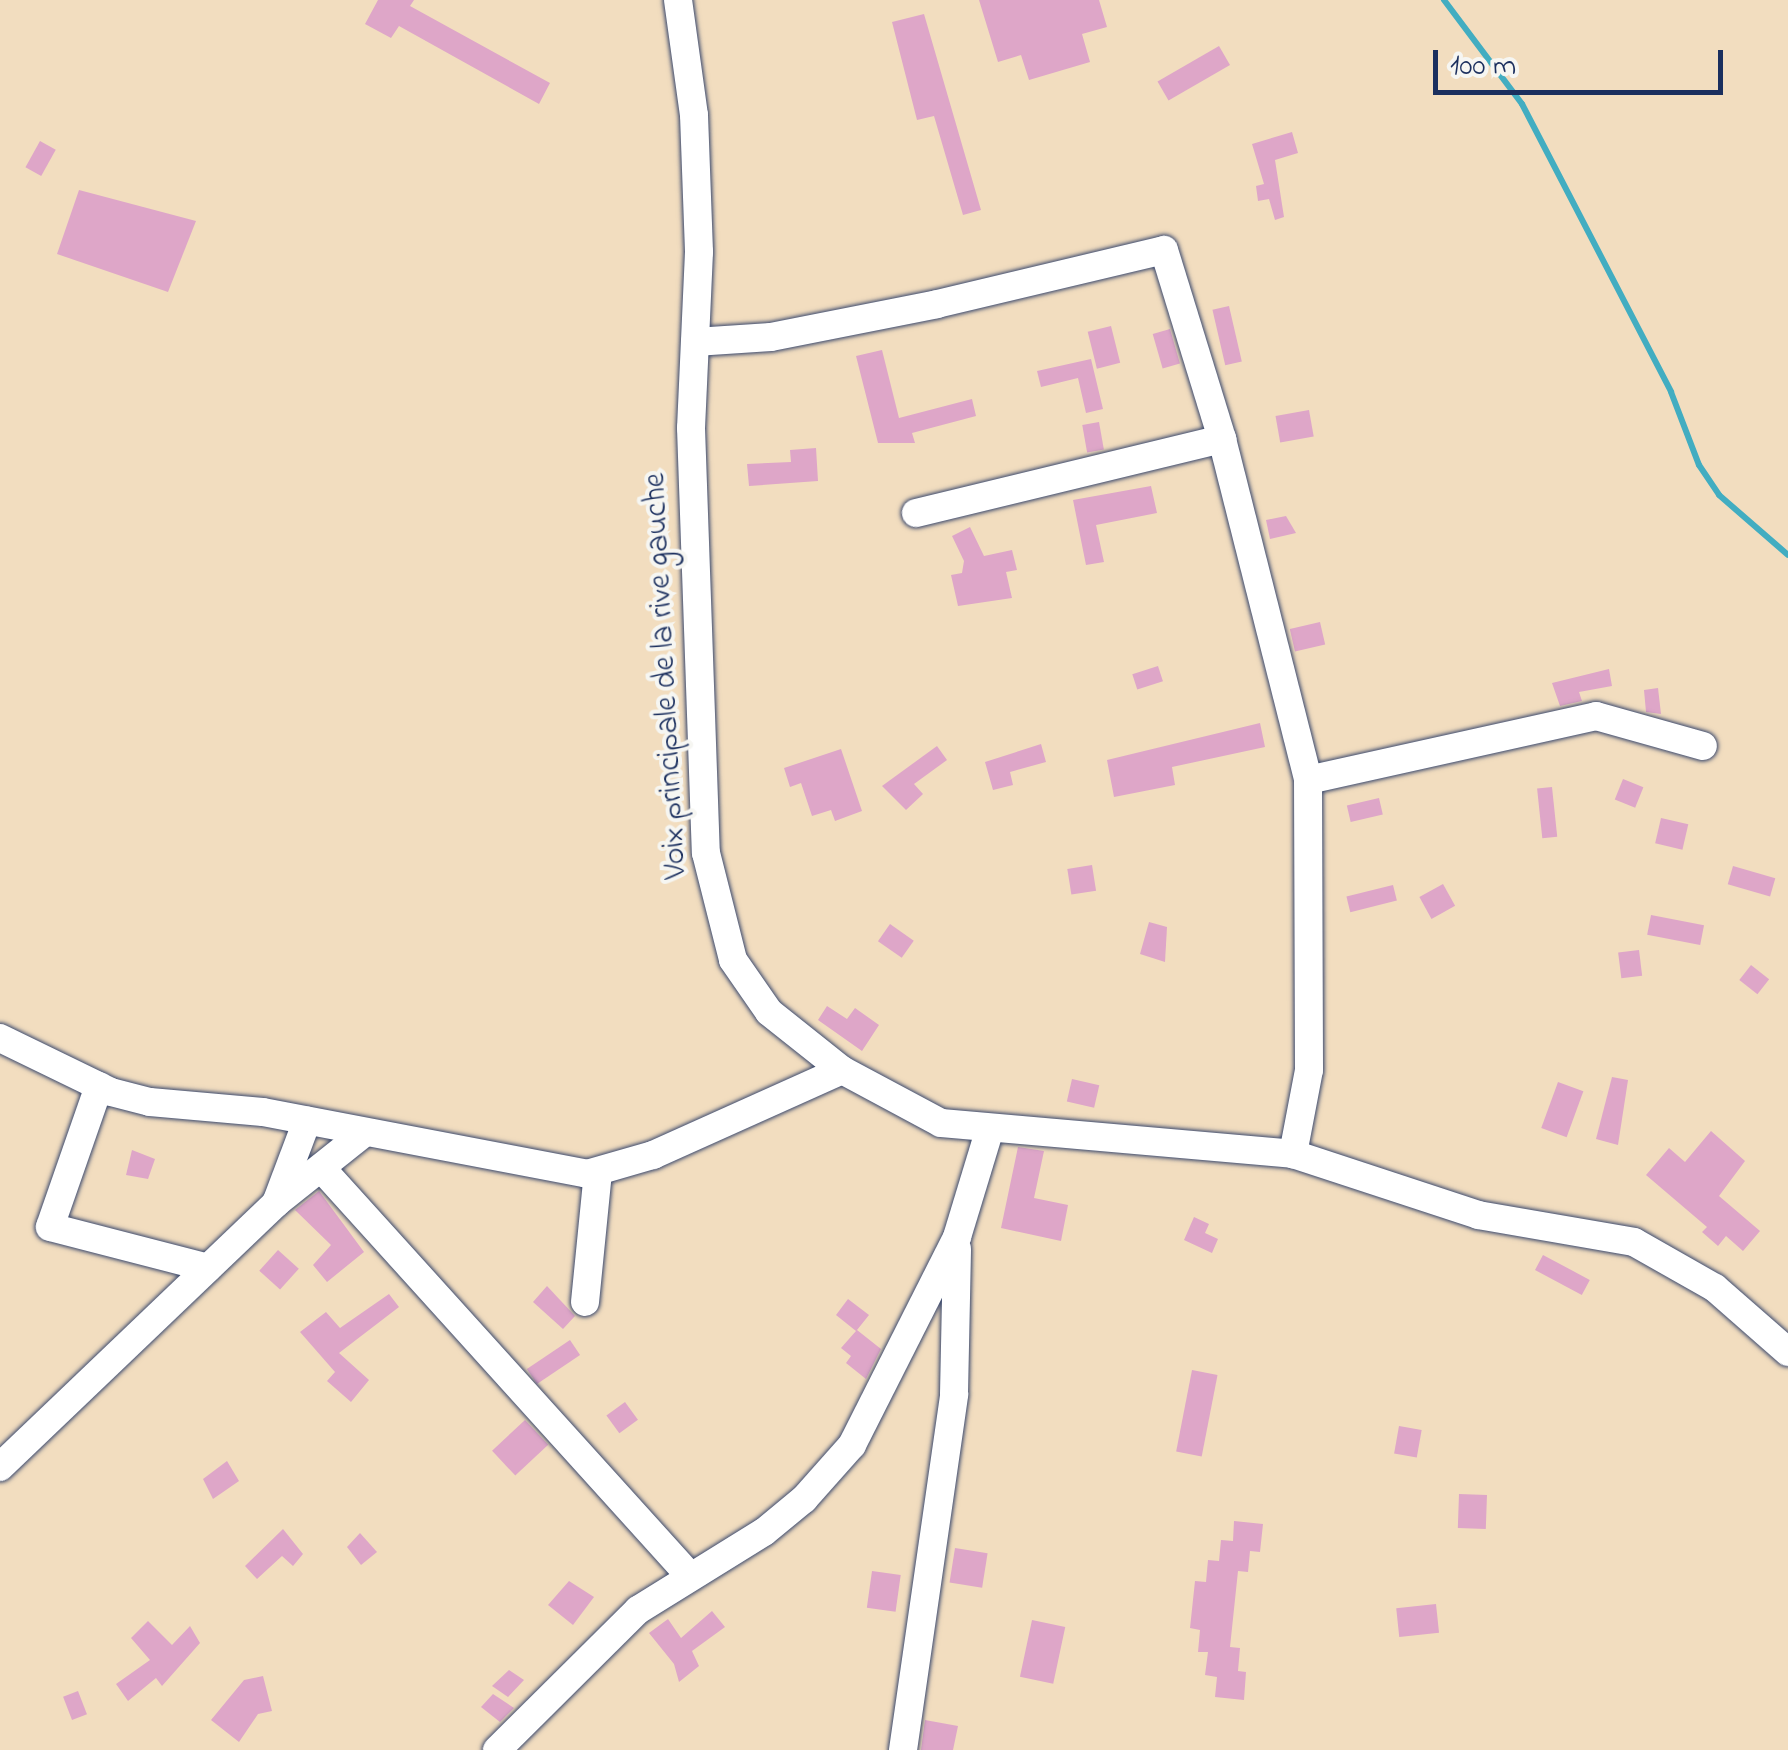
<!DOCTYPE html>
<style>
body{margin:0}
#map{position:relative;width:1788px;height:1750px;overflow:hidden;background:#f2ddbf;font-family:"Indie Flower",sans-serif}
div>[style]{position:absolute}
.stream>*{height:6px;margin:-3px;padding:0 3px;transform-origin:3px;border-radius:3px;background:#42adc1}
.building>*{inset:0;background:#dea6c8;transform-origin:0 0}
.roads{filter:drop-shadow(0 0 2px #3b496d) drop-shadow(0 0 2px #3b496d)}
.minor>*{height:28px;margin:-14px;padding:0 14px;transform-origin:14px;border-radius:14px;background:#fff}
span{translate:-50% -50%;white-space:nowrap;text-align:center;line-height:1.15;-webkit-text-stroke:8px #f6f6f2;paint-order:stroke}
.street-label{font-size:32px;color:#1b2f5e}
.scale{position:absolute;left:1433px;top:50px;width:290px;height:45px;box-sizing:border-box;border:5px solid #1b2f5e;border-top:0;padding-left:12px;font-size:30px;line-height:35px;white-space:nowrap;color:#1b2f5e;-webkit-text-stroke:8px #f6f6f2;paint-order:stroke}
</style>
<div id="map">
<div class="stream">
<div style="left:1444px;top:0;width:130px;rotate:53.1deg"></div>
<div style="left:1522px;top:104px;width:324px;rotate:62.6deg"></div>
<div style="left:1671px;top:392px;width:78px;rotate:69deg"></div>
<div style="left:1699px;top:465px;width:36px;rotate:56deg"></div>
<div style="left:1719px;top:495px;width:91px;rotate:41deg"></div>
</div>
<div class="building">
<div style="clip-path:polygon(378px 0,414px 0,410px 6px,550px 83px,539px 104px,399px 26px,391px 38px,365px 24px)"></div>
<div style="clip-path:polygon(979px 0,1099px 0,1107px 27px,1082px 34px,1090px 62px,1029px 80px,1021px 55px,998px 62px)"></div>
<div style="clip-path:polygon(924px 14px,981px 210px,963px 215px,934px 116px,917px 120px,892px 22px)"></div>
<div style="left:1219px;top:46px;width:22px;height:71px;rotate:60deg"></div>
<div style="clip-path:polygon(1292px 132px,1298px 153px,1275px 160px,1284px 217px,1275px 220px,1269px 199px,1258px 201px,1256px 186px,1264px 184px,1252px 144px)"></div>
<div style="left:40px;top:141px;width:18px;height:30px;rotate:29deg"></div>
<div style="clip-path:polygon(79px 190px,196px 221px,168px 292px,57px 254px)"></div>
<div style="left:1229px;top:306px;width:57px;height:17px;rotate:77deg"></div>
<div style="left:1111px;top:326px;width:38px;height:24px;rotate:76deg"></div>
<div style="left:1170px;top:329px;width:36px;height:18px;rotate:74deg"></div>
<div style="clip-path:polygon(882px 350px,899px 418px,972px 399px,976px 416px,912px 433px,915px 443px,878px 443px,856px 356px)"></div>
<div style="clip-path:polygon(1091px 359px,1103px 409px,1086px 413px,1078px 378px,1041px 387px,1037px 371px)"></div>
<div style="left:1309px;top:410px;width:27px;height:34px;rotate:80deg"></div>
<div style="left:1099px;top:422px;width:28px;height:17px;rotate:80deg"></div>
<div style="clip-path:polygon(816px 448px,818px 481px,749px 486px,747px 464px,791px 462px,790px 450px)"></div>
<div style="clip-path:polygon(1151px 486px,1157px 513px,1096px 525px,1104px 562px,1086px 565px,1073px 500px)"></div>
<div style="clip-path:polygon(1286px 516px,1296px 533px,1270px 539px,1266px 520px)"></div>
<div style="clip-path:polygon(970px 527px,984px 556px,1012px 550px,1017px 570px,1006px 572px,1012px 598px,958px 606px,951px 575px,962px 573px,964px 561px,952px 536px)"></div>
<div style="left:1320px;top:622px;width:23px;height:31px;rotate:77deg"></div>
<div style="left:1158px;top:666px;width:16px;height:27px;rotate:72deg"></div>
<div style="clip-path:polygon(1609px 669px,1612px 686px,1579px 692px,1582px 701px,1560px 706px,1552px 683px)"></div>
<div style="clip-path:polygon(1658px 688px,1661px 714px,1646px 712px,1644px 690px)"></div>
<div style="clip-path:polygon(1260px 723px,1265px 747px,1172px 767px,1175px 785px,1114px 797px,1107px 760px)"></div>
<div style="clip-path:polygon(1041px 744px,1046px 762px,1010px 772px,1013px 785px,993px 790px,985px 762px)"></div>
<div style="clip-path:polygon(937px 746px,947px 760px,914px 784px,923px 794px,906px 810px,882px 786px)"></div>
<div style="clip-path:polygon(841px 749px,862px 811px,835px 821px,831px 810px,812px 816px,801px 783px,790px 787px,784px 768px)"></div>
<div style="left:1623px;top:779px;width:22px;height:22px;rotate:22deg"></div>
<div style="left:1552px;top:787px;width:50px;height:15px;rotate:84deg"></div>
<div style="left:1379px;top:798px;width:17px;height:33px;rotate:77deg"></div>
<div style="left:1661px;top:818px;width:28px;height:26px;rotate:13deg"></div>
<div style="left:1092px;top:865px;width:26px;height:25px;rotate:81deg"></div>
<div style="left:1733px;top:866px;width:44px;height:19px;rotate:16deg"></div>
<div style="left:1443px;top:884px;width:25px;height:27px;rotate:61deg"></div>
<div style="left:1393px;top:885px;width:16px;height:48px;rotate:76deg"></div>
<div style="left:1651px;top:915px;width:54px;height:20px;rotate:11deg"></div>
<div style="clip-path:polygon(1149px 922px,1167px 927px,1165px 962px,1140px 954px)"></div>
<div style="left:890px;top:924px;width:29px;height:21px;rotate:35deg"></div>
<div style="left:1639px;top:950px;width:26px;height:21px;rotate:83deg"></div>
<div style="left:1751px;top:965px;width:23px;height:19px;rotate:38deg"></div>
<div style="clip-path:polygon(827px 1006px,847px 1019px,855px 1008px,879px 1025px,862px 1051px,818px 1020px)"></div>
<div style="clip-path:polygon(1612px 1077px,1628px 1080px,1618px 1145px,1596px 1139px)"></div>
<div style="left:1072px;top:1079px;width:28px;height:23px;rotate:13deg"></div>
<div style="left:1558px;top:1082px;width:27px;height:49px;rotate:20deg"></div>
<div style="clip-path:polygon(1711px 1131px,1745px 1161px,1719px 1196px,1760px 1231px,1743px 1251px,1726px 1236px,1718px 1246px,1702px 1232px,1707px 1227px,1646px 1175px,1669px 1148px,1685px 1162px)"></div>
<div style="clip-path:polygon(1018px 1147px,1044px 1151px,1034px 1198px,1068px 1205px,1061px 1241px,1001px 1228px)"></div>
<div style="clip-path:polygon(132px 1150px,155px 1159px,148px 1179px,126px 1175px)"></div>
<div style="clip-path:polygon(319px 1191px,364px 1252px,327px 1282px,313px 1265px,331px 1245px,295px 1210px)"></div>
<div style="clip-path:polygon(1194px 1217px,1209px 1224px,1205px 1233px,1218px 1239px,1212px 1253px,1184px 1240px)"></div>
<div style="left:278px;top:1250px;width:28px;height:28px;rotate:42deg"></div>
<div style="left:1543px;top:1255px;width:53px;height:17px;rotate:28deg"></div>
<div style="clip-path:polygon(547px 1286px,575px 1316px,563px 1329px,533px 1302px)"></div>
<div style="clip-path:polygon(389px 1294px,399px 1307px,339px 1353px,369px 1380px,351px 1402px,327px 1381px,335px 1372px,300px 1332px,326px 1312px,340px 1328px)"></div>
<div style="clip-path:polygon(848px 1299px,869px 1315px,857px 1330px,881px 1349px,866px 1379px,846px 1363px,851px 1356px,841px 1348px,856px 1331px,836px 1315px)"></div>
<div style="left:570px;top:1340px;width:18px;height:52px;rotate:56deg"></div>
<div style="left:1192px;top:1370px;width:26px;height:83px;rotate:11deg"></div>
<div style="left:625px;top:1402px;width:22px;height:23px;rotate:54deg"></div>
<div style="left:525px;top:1420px;width:34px;height:45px;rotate:47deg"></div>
<div style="left:1399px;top:1426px;width:23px;height:28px;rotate:10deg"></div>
<div style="clip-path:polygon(227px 1461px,239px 1481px,213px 1499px,203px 1479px)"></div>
<div style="left:1459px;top:1494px;width:28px;height:34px;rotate:2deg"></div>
<div style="clip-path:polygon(1234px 1521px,1263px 1524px,1260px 1552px,1250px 1551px,1248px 1572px,1238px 1571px,1230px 1647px,1240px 1648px,1238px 1671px,1246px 1672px,1244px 1700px,1215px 1697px,1217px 1677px,1205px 1675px,1208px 1652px,1198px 1652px,1200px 1630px,1190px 1628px,1195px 1581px,1206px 1582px,1208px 1560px,1219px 1561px,1221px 1540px,1233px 1541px)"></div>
<div style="clip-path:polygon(283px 1529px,303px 1554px,293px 1566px,282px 1556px,257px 1579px,245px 1566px)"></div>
<div style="clip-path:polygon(360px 1533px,377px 1552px,361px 1565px,347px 1547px)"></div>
<div style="left:955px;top:1548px;width:33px;height:35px;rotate:9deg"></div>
<div style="left:872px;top:1571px;width:29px;height:37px;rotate:8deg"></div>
<div style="clip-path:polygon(569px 1581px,594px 1597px,573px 1625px,548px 1605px)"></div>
<div style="left:1436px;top:1604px;width:29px;height:40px;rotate:84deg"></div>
<div style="clip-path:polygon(712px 1611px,725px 1627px,692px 1651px,699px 1666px,679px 1682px,674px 1664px,649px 1633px,668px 1619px,681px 1638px)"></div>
<div style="left:1032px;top:1620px;width:34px;height:58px;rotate:12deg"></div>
<div style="clip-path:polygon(148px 1621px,172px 1645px,190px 1626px,200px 1643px,162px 1686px,156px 1678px,128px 1701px,116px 1684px,150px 1660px,131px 1638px)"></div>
<div style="clip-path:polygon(509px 1670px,524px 1680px,508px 1697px,492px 1686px)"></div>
<div style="clip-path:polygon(263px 1676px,272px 1711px,258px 1714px,239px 1742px,211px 1720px,244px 1680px)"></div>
<div style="left:78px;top:1691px;width:25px;height:16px;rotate:69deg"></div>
<div style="clip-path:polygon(493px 1694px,514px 1708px,500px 1722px,481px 1707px)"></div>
<div style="clip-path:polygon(925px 1720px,958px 1726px,953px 1750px,921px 1750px)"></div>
</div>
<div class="roads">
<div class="minor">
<div style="left:678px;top:0;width:116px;rotate:82.1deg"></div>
<div style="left:694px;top:115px;width:137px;rotate:87.9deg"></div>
<div style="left:699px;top:252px;width:176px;rotate:92.6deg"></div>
<div style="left:691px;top:428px;width:425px;rotate:88deg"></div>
<div style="left:706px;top:853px;width:110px;rotate:75.8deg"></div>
<div style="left:733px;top:960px;width:63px;rotate:55.3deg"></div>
<div style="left:769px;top:1012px;width:93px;rotate:38.5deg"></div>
<div style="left:842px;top:1070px;width:112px;rotate:28.2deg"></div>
<div style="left:941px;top:1123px;width:353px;rotate:5deg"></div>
<div style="left:1293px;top:1154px;width:195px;rotate:18.2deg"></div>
<div style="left:1478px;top:1215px;width:158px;rotate:9.8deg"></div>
<div style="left:1634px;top:1242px;width:93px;rotate:29.6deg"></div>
<div style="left:1715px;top:1288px;width:97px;rotate:41.2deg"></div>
<div style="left:695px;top:342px;width:76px;rotate:-3.8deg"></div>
<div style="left:771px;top:337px;width:169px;rotate:-11.2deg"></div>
<div style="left:937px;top:304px;width:233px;rotate:-13.4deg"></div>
<div style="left:1164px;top:250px;width:198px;rotate:72.9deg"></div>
<div style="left:1222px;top:439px;width:352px;rotate:75.8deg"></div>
<div style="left:1308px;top:780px;width:290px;rotate:89.8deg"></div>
<div style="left:1309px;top:1070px;width:86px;rotate:100.8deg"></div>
<div style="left:916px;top:513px;width:315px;rotate:-13.6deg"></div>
<div style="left:1308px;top:780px;width:295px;rotate:-12.5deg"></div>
<div style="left:1596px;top:716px;width:111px;rotate:15.7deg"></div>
<div style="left:0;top:1038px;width:123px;rotate:25.9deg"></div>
<div style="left:111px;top:1092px;width:40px;rotate:14.4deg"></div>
<div style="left:150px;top:1102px;width:113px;rotate:5.1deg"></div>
<div style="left:263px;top:1112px;width:330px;rotate:10.8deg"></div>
<div style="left:587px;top:1174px;width:69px;rotate:-16.1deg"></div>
<div style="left:653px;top:1155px;width:207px;rotate:-24.2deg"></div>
<div style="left:99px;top:1086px;width:149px;rotate:109.2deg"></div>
<div style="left:50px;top:1227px;width:163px;rotate:14.5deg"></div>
<div style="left:323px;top:1170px;width:547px;rotate:47.89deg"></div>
<div style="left:276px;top:1203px;width:112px;rotate:-38.5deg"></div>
<div style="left:585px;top:1302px;width:131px;rotate:-84.3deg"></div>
<div style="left:0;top:1467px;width:382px;rotate:-43.7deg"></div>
<div style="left:276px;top:1203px;width:88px;rotate:-69.3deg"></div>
<div style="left:497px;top:1750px;width:199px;rotate:-44.8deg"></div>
<div style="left:638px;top:1610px;width:148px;rotate:-31.8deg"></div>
<div style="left:764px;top:1532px;width:52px;rotate:-39.5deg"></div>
<div style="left:804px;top:1499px;width:72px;rotate:-48.4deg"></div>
<div style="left:852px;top:1445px;width:233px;rotate:-63.2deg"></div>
<div style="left:957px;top:1237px;width:110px;rotate:-73.1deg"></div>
<div style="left:903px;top:1750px;width:360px;rotate:-81.8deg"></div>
<div style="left:954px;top:1394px;width:145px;rotate:-88.8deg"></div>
</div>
</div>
<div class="street-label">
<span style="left:667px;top:676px;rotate:-93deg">Voix principale de la rive gauche</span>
</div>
<div class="scale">100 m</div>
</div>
